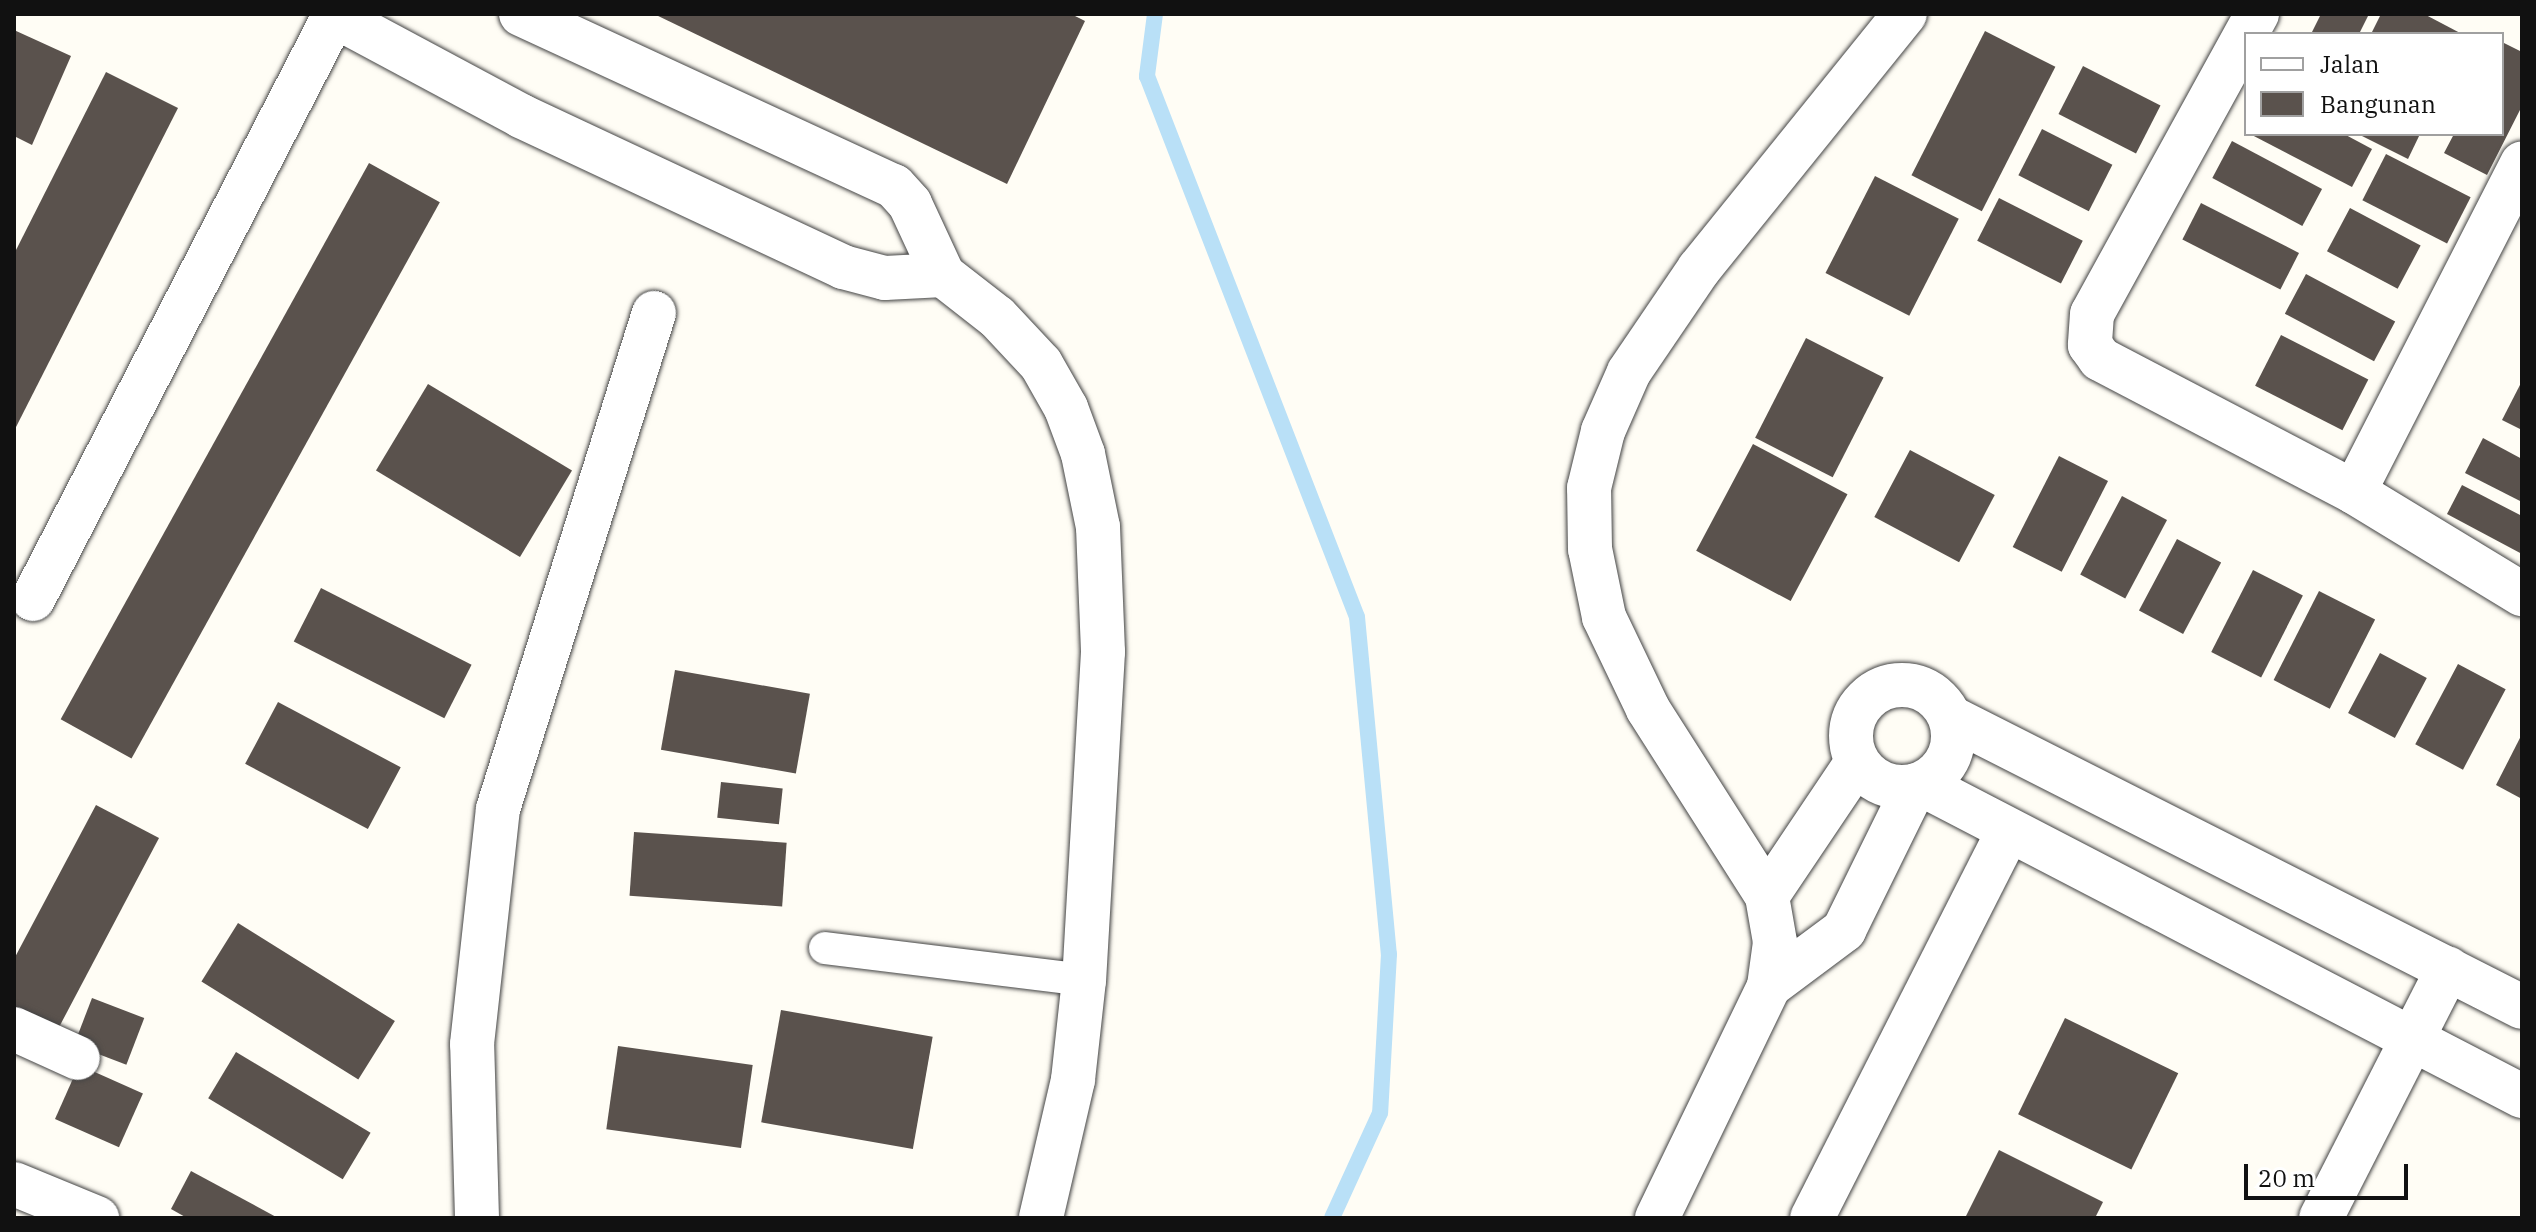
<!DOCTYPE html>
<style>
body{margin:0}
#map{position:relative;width:2536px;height:1232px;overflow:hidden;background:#fffdf5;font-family:"IBM Plex Serif",serif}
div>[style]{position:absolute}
.stream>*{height:16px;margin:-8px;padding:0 8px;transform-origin:8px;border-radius:8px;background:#b9e0f7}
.building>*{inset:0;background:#5a524d;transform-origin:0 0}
.roads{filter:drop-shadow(0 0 2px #444) drop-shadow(0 0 2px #444)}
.service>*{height:32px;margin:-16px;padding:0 16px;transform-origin:16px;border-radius:16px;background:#fff}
.minor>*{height:44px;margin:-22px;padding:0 22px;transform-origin:22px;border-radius:22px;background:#fff}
.minor>.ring{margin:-22px;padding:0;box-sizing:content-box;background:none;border:44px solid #fff;border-radius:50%}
span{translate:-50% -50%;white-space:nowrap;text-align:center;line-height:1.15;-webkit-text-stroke:8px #fff;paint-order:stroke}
.frame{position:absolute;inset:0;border:16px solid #111;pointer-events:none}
.legend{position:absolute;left:2244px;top:32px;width:260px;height:104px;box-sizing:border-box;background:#fff;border:2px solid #a0a0a0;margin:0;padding:10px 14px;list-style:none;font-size:24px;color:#111}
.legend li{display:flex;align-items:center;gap:16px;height:40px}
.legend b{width:40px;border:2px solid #a0a0a0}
.scale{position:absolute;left:2244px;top:1164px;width:164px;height:36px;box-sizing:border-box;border:4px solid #111;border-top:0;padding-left:10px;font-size:24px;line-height:28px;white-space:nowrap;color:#111;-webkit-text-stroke:6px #fff;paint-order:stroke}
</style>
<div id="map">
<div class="stream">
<div style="left:1155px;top:14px;width:63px;rotate:97.4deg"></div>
<div style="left:1147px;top:76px;width:580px;rotate:68.79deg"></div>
<div style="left:1357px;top:617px;width:339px;rotate:84.6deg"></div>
<div style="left:1389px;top:954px;width:159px;rotate:93.2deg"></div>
<div style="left:1380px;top:1113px;width:115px;rotate:114.6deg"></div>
</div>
<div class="building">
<div style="clip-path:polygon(654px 14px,1071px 14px,1085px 21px,1007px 184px)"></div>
<div style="clip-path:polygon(2321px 14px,2369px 14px,2359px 34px,2311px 34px)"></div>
<div style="clip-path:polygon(2381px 14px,2424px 14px,2462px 34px,2371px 34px)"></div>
<div style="clip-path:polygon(14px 30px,71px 56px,32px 145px,14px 136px)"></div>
<div style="left:1985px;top:31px;width:79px;height:162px;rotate:27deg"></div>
<div style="clip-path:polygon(2502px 42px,2522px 52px,2522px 106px,2487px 175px,2444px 153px,2454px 134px,2502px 134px)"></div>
<div style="left:2083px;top:66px;width:87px;height:54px;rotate:27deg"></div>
<div style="clip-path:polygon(106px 72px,178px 108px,14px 431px,14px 254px)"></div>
<div style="left:2042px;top:129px;width:79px;height:52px;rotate:27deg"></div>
<div style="clip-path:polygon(2250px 134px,2344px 134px,2372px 149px,2352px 187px)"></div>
<div style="clip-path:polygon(2358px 134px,2420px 134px,2408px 159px)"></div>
<div style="left:2232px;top:141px;width:102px;height:42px;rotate:28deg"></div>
<div style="left:2386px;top:154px;width:95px;height:52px;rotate:27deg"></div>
<div style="left:369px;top:163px;width:81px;height:636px;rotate:29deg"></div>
<div style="left:1875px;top:176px;width:94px;height:109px;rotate:27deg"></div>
<div style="left:1999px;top:198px;width:94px;height:48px;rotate:27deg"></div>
<div style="left:2201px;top:203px;width:110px;height:41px;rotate:27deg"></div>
<div style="left:2350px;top:208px;width:80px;height:49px;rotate:28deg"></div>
<div style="left:2306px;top:274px;width:101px;height:45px;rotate:28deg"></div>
<div style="left:2281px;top:335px;width:98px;height:57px;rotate:27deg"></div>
<div style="left:1806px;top:338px;width:87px;height:112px;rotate:27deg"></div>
<div style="clip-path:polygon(2522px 381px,2522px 430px,2502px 420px)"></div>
<div style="left:428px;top:384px;width:168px;height:101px;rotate:31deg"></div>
<div style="clip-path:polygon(2483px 438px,2522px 459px,2522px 502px,2465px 473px)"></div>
<div style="left:1753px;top:444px;width:107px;height:121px;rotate:28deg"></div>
<div style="left:1910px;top:450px;width:96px;height:76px;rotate:28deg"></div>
<div style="left:2059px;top:456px;width:55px;height:102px;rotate:27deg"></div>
<div style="clip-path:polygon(2462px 485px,2522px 516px,2522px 554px,2447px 514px)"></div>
<div style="left:2122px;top:496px;width:51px;height:89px;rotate:28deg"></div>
<div style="left:2177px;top:539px;width:50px;height:81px;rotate:28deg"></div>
<div style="left:2253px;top:570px;width:56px;height:92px;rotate:27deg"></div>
<div style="left:321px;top:588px;width:169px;height:60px;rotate:27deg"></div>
<div style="left:2319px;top:591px;width:63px;height:100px;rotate:27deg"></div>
<div style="left:2380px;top:653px;width:53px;height:68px;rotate:28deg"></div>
<div style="left:2458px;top:664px;width:54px;height:91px;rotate:28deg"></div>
<div style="left:675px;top:670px;width:137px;height:81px;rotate:10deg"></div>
<div style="left:278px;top:702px;width:139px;height:70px;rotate:28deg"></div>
<div style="clip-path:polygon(2522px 734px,2522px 799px,2496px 785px)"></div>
<div style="left:721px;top:782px;width:62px;height:36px;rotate:6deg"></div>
<div style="clip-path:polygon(96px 805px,159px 838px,57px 1031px,14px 1008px,14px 959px)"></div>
<div style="left:634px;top:832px;width:153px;height:64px;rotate:4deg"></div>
<div style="left:238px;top:923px;width:185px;height:69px;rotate:32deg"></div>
<div style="left:92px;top:998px;width:56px;height:50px;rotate:21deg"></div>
<div style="left:781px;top:1010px;width:154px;height:114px;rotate:10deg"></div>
<div style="left:2065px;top:1018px;width:126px;height:107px;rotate:26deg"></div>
<div style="left:618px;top:1046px;width:136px;height:84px;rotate:8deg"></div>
<div style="left:236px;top:1052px;width:157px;height:54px;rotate:31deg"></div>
<div style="left:79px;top:1065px;width:70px;height:59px;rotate:24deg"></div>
<div style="clip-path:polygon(1999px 1150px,2103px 1202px,2095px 1218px,1965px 1218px)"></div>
<div style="clip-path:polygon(191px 1171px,278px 1218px,187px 1218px,171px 1209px)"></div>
</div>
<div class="roads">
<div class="service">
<div style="left:825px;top:948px;width:261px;rotate:7deg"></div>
</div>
<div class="minor">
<div style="left:331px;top:14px;width:216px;rotate:28.2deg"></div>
<div style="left:521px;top:116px;width:356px;rotate:25.1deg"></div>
<div style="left:843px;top:267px;width:43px;rotate:14.7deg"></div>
<div style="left:885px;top:278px;width:58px;rotate:-3deg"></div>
<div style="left:521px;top:14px;width:411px;rotate:24.8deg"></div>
<div style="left:894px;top:186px;width:24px;rotate:48deg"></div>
<div style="left:910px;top:204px;width:78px;rotate:65.1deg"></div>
<div style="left:943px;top:275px;width:68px;rotate:37.9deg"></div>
<div style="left:997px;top:317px;width:64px;rotate:46.9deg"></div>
<div style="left:1041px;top:364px;width:51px;rotate:60.4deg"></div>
<div style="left:1066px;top:408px;width:49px;rotate:69.7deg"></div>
<div style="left:1083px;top:454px;width:75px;rotate:78.4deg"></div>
<div style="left:1098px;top:527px;width:125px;rotate:87.7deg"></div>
<div style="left:1103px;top:652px;width:329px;rotate:93.3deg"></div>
<div style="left:1084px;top:980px;width:101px;rotate:96.3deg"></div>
<div style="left:1073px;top:1080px;width:142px;rotate:103.1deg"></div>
<div style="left:2257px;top:14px;width:342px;rotate:118.8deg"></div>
<div style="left:2092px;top:314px;width:31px;rotate:94deg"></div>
<div style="left:2090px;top:345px;width:17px;rotate:54deg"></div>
<div style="left:2100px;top:359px;width:287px;rotate:27.6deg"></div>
<div style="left:2354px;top:492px;width:197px;rotate:31.3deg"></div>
<div style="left:2354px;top:492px;width:369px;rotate:-62.9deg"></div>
<div style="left:33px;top:599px;width:656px;rotate:-62.69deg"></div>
<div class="ring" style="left:1851px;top:685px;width:58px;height:58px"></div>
<div style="left:1950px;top:717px;width:641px;rotate:26.88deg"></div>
<div style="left:1921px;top:784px;width:677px;rotate:27.44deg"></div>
<div style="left:1767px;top:896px;width:161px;rotate:-56.1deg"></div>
<div style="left:1769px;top:986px;width:94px;rotate:-36.7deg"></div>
<div style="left:1844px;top:930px;width:161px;rotate:-63.8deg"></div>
<div style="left:14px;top:1029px;width:70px;rotate:24.4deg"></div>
<div style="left:14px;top:1184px;width:90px;rotate:22.3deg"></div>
<div style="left:477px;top:1218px;width:174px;rotate:-91.6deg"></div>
<div style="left:472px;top:1044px;width:236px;rotate:-83.7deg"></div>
<div style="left:498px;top:809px;width:520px;rotate:-72.54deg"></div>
<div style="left:1657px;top:1218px;width:258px;rotate:-64.2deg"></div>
<div style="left:1769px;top:986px;width:44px;rotate:-82.2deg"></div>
<div style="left:1775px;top:942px;width:47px;rotate:-99.9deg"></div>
<div style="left:1767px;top:896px;width:222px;rotate:-122.5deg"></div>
<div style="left:1648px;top:709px;width:102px;rotate:-115.6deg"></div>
<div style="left:1604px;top:617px;width:69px;rotate:-101.6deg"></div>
<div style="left:1590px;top:549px;width:61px;rotate:-90.9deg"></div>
<div style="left:1589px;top:488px;width:59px;rotate:-76.2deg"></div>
<div style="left:1603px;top:431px;width:64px;rotate:-66.2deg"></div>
<div style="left:1629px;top:372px;width:125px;rotate:-55.8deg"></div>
<div style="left:1699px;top:269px;width:328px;rotate:-51.1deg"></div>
<div style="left:1812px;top:1218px;width:434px;rotate:-63.1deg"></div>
<div style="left:2321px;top:1218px;width:280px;rotate:-63deg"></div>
</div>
</div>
<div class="frame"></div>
<ul class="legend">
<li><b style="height:10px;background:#fff"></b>Jalan</li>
<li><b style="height:22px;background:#5a524d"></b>Bangunan</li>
</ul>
<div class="scale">20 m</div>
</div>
